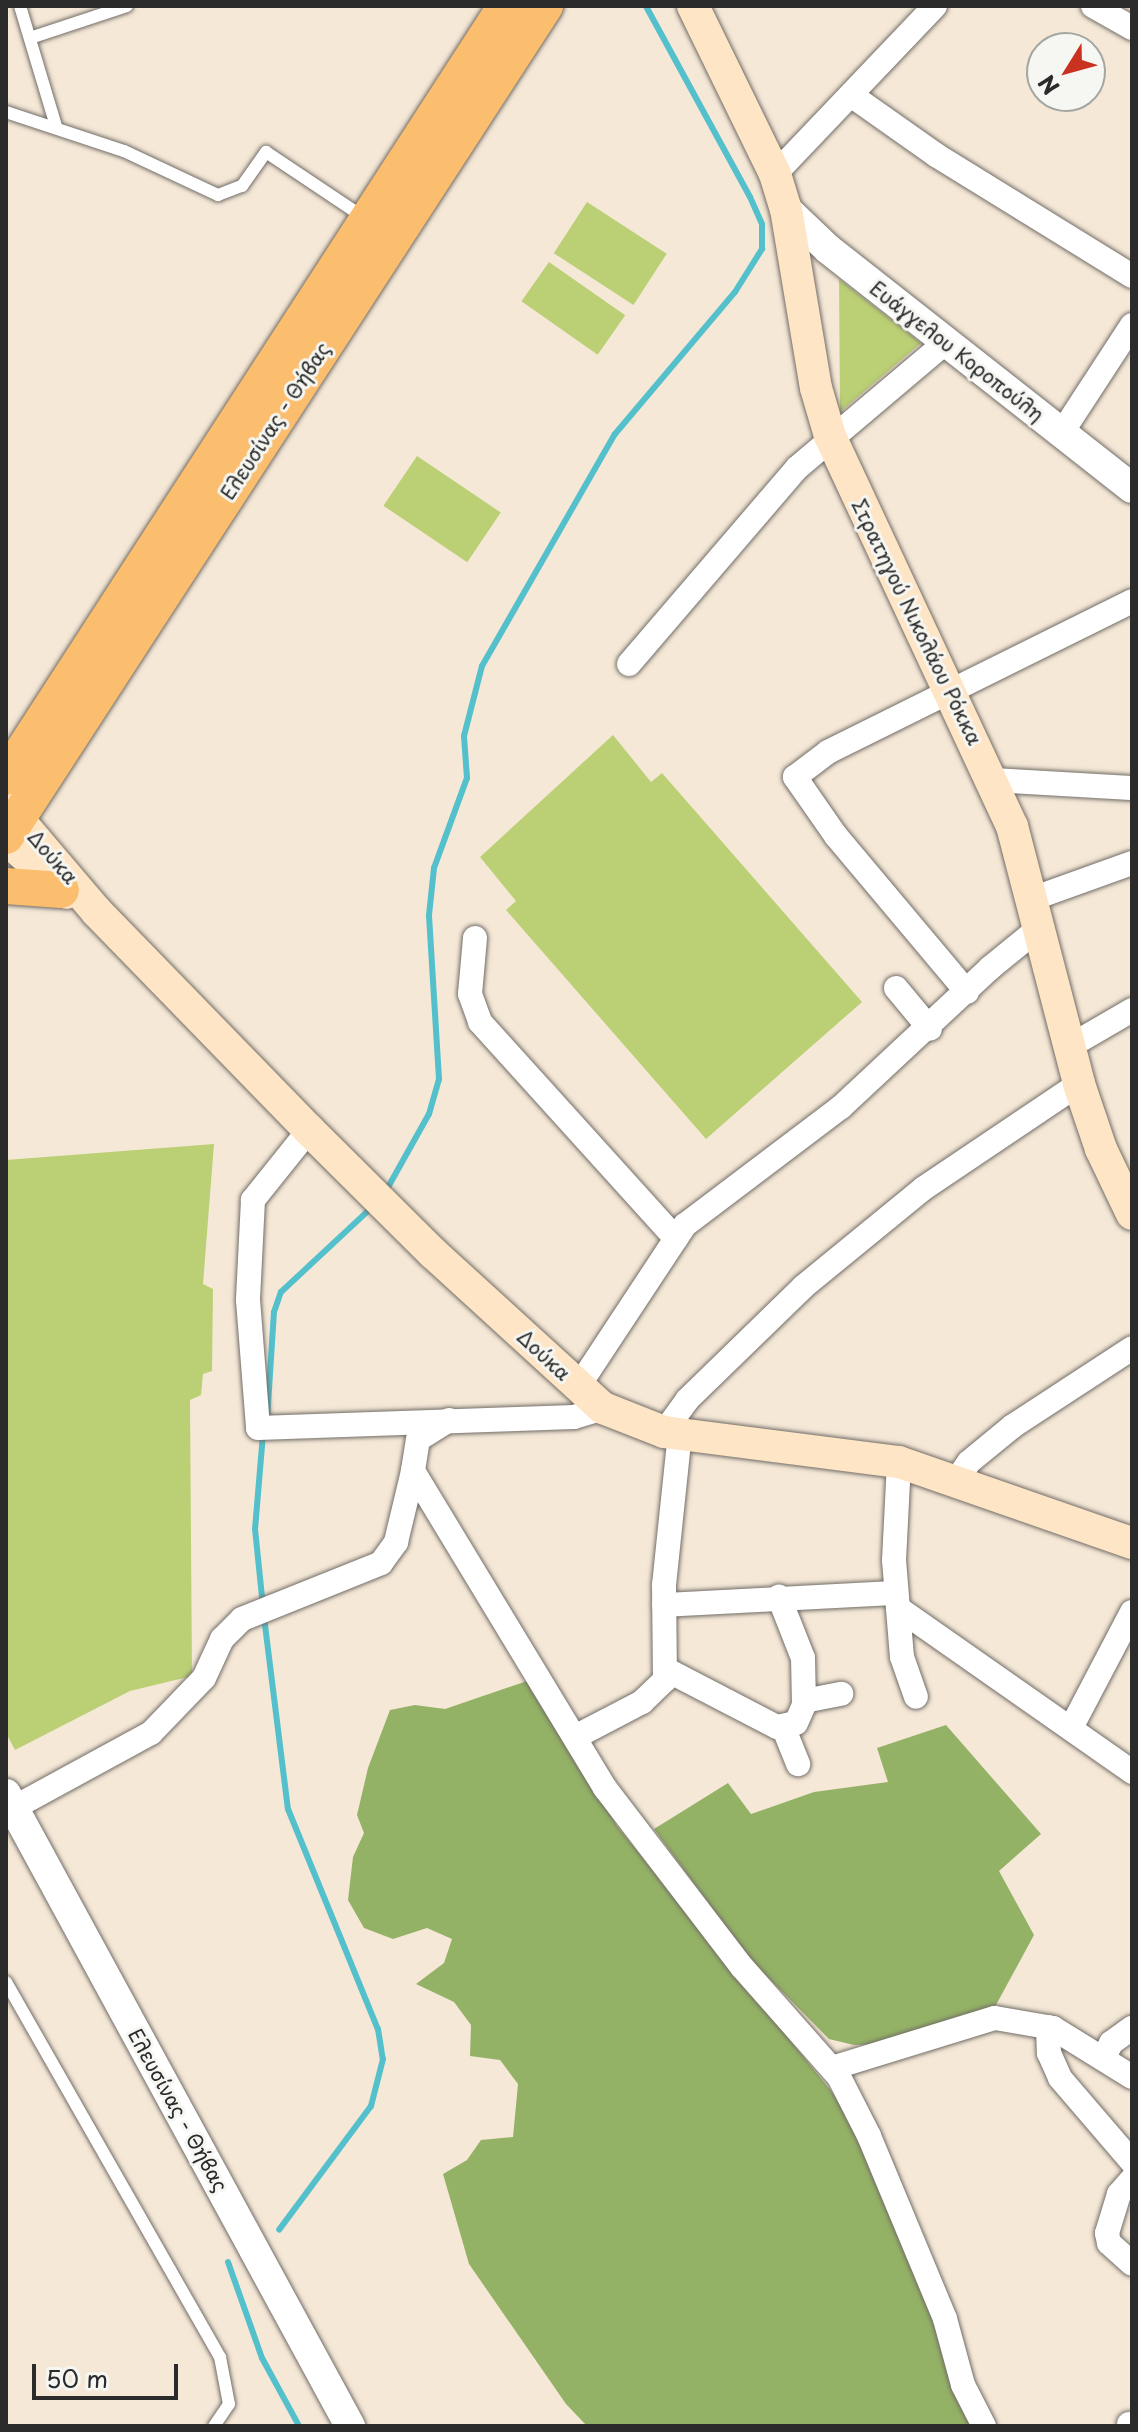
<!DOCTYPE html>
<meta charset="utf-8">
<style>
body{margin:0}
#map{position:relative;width:1138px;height:2432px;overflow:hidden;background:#f5e8d7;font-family:"Playpen Sans",sans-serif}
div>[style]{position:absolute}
.green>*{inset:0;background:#bbd075;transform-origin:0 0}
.forest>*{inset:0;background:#94b266}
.stream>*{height:6px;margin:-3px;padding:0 3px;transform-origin:3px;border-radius:3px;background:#53c0cc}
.roads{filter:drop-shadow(0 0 2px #726d67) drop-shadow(0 0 2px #726d67)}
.service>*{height:12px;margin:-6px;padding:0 6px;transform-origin:6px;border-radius:6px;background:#fff}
.minor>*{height:24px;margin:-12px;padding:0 12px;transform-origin:12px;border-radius:12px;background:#fff}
.tertiary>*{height:30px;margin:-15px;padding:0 15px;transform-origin:15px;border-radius:15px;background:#fff}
.secondary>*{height:32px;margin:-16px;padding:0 16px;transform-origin:16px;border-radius:16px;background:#fde5c5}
.primary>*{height:36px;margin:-18px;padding:0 18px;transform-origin:18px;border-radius:18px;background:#fbbd6e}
span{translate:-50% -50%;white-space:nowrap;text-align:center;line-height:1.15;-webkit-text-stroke:6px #f6f6f2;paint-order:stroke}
.street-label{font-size:20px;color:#2b2b2b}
.frame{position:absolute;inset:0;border:8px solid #2b2b2b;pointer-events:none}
.north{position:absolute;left:1026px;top:32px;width:80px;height:80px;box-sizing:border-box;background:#f6f6f2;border:2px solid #a5a5a2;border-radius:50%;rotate:233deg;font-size:22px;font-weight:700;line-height:32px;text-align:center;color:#2b2b2b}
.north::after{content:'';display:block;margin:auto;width:28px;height:36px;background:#c8321e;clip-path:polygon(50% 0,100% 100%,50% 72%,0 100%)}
.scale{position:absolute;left:32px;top:2364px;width:146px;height:36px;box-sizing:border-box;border:4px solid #2b2b2b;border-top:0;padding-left:10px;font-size:24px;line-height:28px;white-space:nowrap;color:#2b2b2b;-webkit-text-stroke:6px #f6f6f2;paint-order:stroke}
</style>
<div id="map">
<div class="green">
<div style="left:587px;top:202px;width:95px;height:61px;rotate:33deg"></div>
<div style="left:549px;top:262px;width:93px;height:48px;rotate:35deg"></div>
<div style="clip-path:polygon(839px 279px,921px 343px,840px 412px)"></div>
<div style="left:417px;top:456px;width:101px;height:60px;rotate:34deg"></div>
<div style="clip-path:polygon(613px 735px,651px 782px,662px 773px,862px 1002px,706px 1139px,506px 910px,516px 901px,480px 857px)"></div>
<div style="clip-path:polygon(214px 1144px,203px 1284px,213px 1289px,212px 1371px,203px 1374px,201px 1395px,190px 1400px,192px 1676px,130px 1691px,15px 1750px,6px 1733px,6px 1160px)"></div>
</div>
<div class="forest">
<div style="clip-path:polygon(530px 1680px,617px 1826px,840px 2102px,915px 2264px,972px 2426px,587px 2426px,566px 2404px,469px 2264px,443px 2174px,467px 2160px,481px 2140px,513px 2137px,518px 2084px,500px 2060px,470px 2056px,471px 2025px,454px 2002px,416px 1984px,444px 1963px,452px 1939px,427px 1928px,393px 1939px,364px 1928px,348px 1900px,353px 1857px,364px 1833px,357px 1815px,368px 1768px,390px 1710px,415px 1705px,445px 1709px)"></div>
<div style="clip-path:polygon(946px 1725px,1041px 1834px,999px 1871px,1034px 1935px,996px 2005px,876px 2044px,854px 2045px,829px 2039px,748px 1957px,654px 1829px,728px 1783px,751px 1814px,814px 1792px,888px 1782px,877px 1748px)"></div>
</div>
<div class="stream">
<div style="left:387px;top:1189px;width:86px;rotate:-60.8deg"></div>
<div style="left:429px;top:1114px;width:36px;rotate:-74deg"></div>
<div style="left:439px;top:1079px;width:164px;rotate:-93.5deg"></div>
<div style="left:429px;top:915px;width:47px;rotate:-83.9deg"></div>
<div style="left:434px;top:868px;width:96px;rotate:-69.9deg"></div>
<div style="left:467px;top:778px;width:42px;rotate:-94.1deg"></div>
<div style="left:464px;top:736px;width:72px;rotate:-75.6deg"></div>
<div style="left:482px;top:666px;width:267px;rotate:-60.2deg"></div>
<div style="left:615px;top:434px;width:186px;rotate:-49.8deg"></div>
<div style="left:735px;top:292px;width:51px;rotate:-57.9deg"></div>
<div style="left:762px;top:249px;width:25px;rotate:-90deg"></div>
<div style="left:762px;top:224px;width:30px;rotate:-114deg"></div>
<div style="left:750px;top:197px;width:217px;rotate:-118.6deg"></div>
<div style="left:267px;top:1420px;width:108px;rotate:-86.3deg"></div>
<div style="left:274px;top:1312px;width:21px;rotate:-71deg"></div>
<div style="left:281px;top:1292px;width:119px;rotate:-43deg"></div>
<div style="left:263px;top:1434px;width:95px;rotate:94.8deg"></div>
<div style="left:255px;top:1529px;width:77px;rotate:84.1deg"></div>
<div style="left:264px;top:1617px;width:193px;rotate:82.9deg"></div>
<div style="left:288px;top:1809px;width:238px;rotate:67.8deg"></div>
<div style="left:378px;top:2029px;width:30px;rotate:81deg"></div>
<div style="left:383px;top:2059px;width:49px;rotate:104.3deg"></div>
<div style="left:371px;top:2106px;width:154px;rotate:126.6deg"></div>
<div style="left:228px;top:2262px;width:102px;rotate:70.5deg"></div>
<div style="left:262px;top:2358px;width:77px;rotate:61.4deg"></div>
</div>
<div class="roads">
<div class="service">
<div style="left:20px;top:6px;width:125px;rotate:73.3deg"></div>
<div style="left:30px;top:38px;width:102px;rotate:-18.3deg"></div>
<div style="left:6px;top:112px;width:124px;rotate:18.3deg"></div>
<div style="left:124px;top:151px;width:104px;rotate:25.1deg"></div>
<div style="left:218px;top:195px;width:26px;rotate:-21deg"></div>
<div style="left:242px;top:186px;width:42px;rotate:-54.8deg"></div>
<div style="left:266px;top:152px;width:117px;rotate:33.8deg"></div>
<div style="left:6px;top:1982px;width:432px;rotate:60.3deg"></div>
<div style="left:220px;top:2357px;width:48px;rotate:79.2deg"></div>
<div style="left:229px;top:2404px;width:27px;rotate:124deg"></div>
</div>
<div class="minor">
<div style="left:1093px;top:6px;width:45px;rotate:29.4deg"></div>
<div style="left:851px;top:95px;width:104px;rotate:35.2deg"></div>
<div style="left:936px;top:155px;width:230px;rotate:31.7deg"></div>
<div style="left:775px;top:174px;width:232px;rotate:-46.4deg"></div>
<div style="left:1061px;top:434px;width:130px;rotate:-56.9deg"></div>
<div style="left:629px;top:664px;width:258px;rotate:-49.4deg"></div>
<div style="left:797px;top:468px;width:195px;rotate:-40.2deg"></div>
<div style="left:992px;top:780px;width:140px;rotate:3.3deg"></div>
<div style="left:1032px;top:899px;width:106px;rotate:-19.8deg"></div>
<div style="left:475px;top:938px;width:56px;rotate:95.1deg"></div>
<div style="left:470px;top:994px;width:30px;rotate:70deg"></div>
<div style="left:480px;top:1022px;width:292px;rotate:47.9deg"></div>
<div style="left:896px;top:988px;width:53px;rotate:50.3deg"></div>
<div style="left:967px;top:992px;width:204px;rotate:-130deg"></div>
<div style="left:836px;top:836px;width:72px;rotate:-124.8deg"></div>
<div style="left:795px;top:777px;width:41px;rotate:-37.1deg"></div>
<div style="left:828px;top:752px;width:339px;rotate:-26.4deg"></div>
<div style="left:1070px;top:1046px;width:72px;rotate:-30.1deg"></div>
<div style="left:309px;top:1130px;width:90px;rotate:128.7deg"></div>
<div style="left:253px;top:1200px;width:100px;rotate:92.9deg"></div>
<div style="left:248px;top:1300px;width:128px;rotate:85.5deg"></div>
<div style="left:258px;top:1428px;width:316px;rotate:-2deg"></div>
<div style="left:574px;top:1417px;width:30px;rotate:-17deg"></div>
<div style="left:578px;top:1387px;width:194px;rotate:-56.6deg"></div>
<div style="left:685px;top:1225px;width:196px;rotate:-37.1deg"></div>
<div style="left:841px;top:1107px;width:204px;rotate:-43deg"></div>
<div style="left:990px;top:968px;width:63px;rotate:-39.2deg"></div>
<div style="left:449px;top:1420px;width:36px;rotate:148deg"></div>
<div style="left:418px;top:1439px;width:32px;rotate:99deg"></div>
<div style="left:413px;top:1471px;width:371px;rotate:58.8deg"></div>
<div style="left:605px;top:1788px;width:225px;rotate:52.6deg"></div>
<div style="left:742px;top:1967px;width:147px;rotate:48.6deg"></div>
<div style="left:839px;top:2077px;width:66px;rotate:63deg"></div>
<div style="left:869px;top:2136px;width:198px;rotate:67.4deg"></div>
<div style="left:945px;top:2319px;width:68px;rotate:74.7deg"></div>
<div style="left:963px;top:2385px;width:46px;rotate:62.9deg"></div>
<div style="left:664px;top:1432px;width:39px;rotate:-54deg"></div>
<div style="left:687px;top:1400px;width:162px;rotate:-44.2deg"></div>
<div style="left:803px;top:1287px;width:156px;rotate:-39.3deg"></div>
<div style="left:924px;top:1188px;width:187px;rotate:-33.9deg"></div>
<div style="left:899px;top:1462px;width:98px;rotate:92.9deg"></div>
<div style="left:894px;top:1560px;width:97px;rotate:85.3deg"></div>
<div style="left:902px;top:1657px;width:42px;rotate:70.7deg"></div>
<div style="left:955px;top:1482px;width:24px;rotate:-55deg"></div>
<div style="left:969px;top:1462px;width:57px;rotate:-39.3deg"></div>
<div style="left:1013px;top:1426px;width:142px;rotate:-33.2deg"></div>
<div style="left:664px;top:1605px;width:232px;rotate:-3deg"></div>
<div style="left:898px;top:1608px;width:286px;rotate:35deg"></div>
<div style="left:667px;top:1670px;width:124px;rotate:27.4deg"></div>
<div style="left:777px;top:1727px;width:19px;rotate:-12deg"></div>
<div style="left:796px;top:1723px;width:20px;rotate:-66deg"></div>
<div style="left:804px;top:1705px;width:47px;rotate:-91.2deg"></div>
<div style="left:803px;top:1658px;width:66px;rotate:-111.5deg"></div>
<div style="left:804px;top:1701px;width:38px;rotate:-11deg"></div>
<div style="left:1071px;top:1728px;width:131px;rotate:-62.3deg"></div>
<div style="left:784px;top:1729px;width:38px;rotate:68deg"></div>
<div style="left:575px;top:1737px;width:76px;rotate:-27.6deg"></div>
<div style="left:642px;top:1702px;width:32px;rotate:-44deg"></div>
<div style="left:665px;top:1680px;width:95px;rotate:-90.6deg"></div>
<div style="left:664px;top:1585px;width:154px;rotate:-84deg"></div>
<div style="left:6px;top:1812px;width:165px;rotate:-28.6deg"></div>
<div style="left:151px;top:1733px;width:76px;rotate:-46.1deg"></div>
<div style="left:204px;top:1678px;width:43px;rotate:-65.2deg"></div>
<div style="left:222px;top:1639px;width:28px;rotate:-45deg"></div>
<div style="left:242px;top:1619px;width:150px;rotate:-21.9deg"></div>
<div style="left:381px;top:1563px;width:26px;rotate:-54deg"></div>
<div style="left:396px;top:1542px;width:73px;rotate:-76.5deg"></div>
<div style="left:1048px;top:2027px;width:26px;rotate:88deg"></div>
<div style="left:1049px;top:2053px;width:27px;rotate:66deg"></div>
<div style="left:1060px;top:2078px;width:111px;rotate:49.4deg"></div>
<div style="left:1104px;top:2057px;width:16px;rotate:-63deg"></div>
<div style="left:1111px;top:2043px;width:26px;rotate:-36deg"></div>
<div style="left:832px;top:2068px;width:170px;rotate:-17.1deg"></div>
<div style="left:995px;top:2018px;width:59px;rotate:9.8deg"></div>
<div style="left:1053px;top:2028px;width:93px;rotate:31.8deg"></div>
<div style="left:1132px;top:2179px;width:20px;rotate:131deg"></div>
<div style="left:1119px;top:2194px;width:41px;rotate:107.1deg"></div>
<div style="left:1107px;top:2233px;width:10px;rotate:79deg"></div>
<div style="left:1109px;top:2243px;width:31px;rotate:42deg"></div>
<div style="left:1129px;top:2424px;width:2px;rotate:63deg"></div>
</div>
<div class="tertiary">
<div style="left:786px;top:209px;width:58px;rotate:43.6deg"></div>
<div style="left:828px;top:249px;width:387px;rotate:38.2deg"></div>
<div style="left:6px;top:1794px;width:720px;rotate:61.44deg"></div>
</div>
<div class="secondary">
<div style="left:693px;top:6px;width:187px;rotate:64deg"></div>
<div style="left:775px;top:174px;width:37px;rotate:73deg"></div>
<div style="left:786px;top:209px;width:181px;rotate:80.5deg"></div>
<div style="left:816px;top:388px;width:50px;rotate:73.7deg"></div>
<div style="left:830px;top:436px;width:430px;rotate:65deg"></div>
<div style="left:1012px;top:826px;width:267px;rotate:75.4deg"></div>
<div style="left:1079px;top:1084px;width:69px;rotate:71.3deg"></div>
<div style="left:1101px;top:1149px;width:72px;rotate:64.5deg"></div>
<div style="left:6px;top:805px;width:140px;rotate:49.6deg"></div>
<div style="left:97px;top:912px;width:304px;rotate:45.8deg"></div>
<div style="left:309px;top:1130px;width:175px;rotate:44.8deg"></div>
<div style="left:433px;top:1253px;width:230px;rotate:42.4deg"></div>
<div style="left:603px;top:1408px;width:66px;rotate:21.5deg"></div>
<div style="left:664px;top:1432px;width:237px;rotate:7.3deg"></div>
<div style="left:899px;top:1462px;width:247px;rotate:19.2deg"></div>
<div style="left:6px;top:839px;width:81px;rotate:41.5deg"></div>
</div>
<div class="primary">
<div style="left:6px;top:777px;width:919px;rotate:-57.04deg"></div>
<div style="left:6px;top:836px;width:990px;rotate:-57deg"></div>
<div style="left:6px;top:886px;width:55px;rotate:4.2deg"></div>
</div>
</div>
<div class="street-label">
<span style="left:957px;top:351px;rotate:38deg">Ευάγγελου Κοροπούλη</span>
<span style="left:275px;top:421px;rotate:-57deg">Ελευσίνας - Θήβας</span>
<span style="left:917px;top:622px;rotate:64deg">Στρατηγού Νικολάου Ρόκκα</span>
<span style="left:53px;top:857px;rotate:49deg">Δούκα</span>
<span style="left:544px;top:1355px;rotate:43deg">Δούκα</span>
<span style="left:178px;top:2110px;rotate:61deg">Ελευσίνας - Θήβας</span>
</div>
<div class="frame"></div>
<div class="north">N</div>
<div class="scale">50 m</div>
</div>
